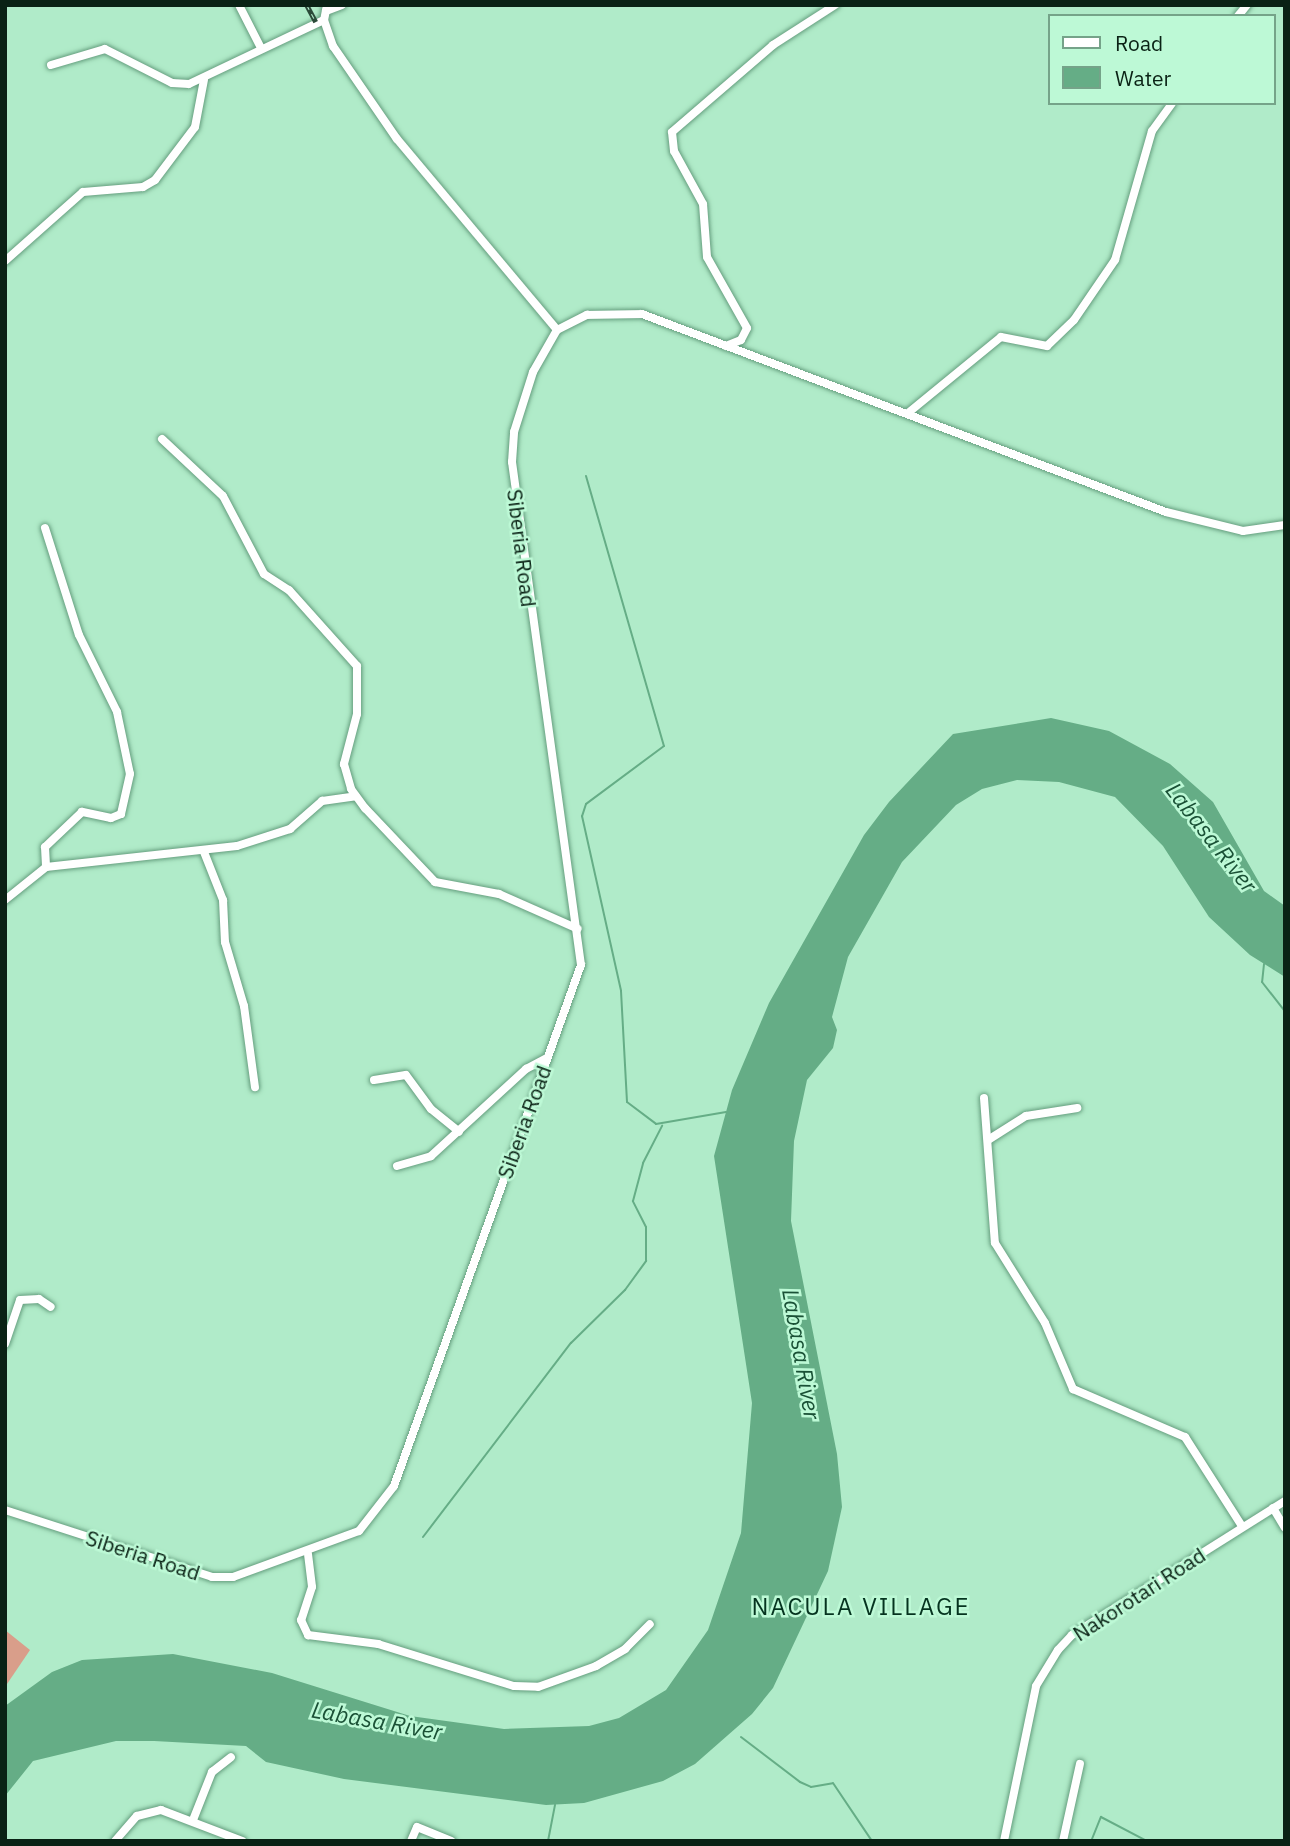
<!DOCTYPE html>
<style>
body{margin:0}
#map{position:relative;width:1290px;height:1846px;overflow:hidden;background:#b0ebc9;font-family:"IBM Plex Sans",sans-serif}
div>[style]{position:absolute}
.green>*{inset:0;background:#d99e8a}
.water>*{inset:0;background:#65ad86}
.stream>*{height:2px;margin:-1px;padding:0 1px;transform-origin:1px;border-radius:1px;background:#65ad86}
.roads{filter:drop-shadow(0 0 2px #659e7e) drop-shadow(0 0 2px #659e7e)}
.minor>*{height:8px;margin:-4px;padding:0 4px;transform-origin:4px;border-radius:4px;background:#fff}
.rail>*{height:4.5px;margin-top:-2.25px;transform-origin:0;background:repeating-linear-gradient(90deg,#bdf9d6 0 5px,#2b4a39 0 10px);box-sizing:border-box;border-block:2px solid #2b4a39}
span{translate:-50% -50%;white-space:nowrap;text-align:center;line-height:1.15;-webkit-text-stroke:5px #bdf9d6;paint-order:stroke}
.street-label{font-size:21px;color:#0a2215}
.water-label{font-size:23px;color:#1a5136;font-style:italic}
.quarter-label{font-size:24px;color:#05331f;letter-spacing:2px}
.frame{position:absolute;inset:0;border:7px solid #0a2215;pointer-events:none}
.legend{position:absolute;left:1048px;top:14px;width:228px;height:91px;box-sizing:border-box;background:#bdf9d6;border:2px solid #75a389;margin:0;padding:9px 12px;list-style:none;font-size:21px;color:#0a2215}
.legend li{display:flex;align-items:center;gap:14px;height:35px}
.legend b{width:35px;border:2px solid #75a389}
</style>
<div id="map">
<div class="green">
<div style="clip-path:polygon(5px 1630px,30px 1650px,5px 1687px)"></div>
</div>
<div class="water">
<div style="clip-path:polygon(1051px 718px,1109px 731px,1170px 764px,1213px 802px,1264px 891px,1285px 906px,1285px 977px,1250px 955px,1209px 917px,1163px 846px,1115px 797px,1059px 782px,1017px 780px,982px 789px,956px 805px,902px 862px,848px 957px,832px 1017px,837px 1030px,833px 1048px,807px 1080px,794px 1141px,791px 1221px,837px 1454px,842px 1507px,828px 1571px,773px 1688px,752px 1714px,695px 1764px,663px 1781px,584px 1803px,546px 1805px,344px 1779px,266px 1762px,246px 1746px,154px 1741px,116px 1741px,33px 1761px,5px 1796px,5px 1706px,52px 1672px,82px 1660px,173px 1654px,272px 1673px,410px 1716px,504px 1729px,589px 1726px,619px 1718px,666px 1690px,708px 1630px,741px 1533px,752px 1403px,714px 1156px,732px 1090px,769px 1003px,864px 835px,889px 802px,953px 734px)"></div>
</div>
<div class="stream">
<div style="left:586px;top:476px;width:281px;rotate:73.9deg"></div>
<div style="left:664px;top:746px;width:97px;rotate:143.4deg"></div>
<div style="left:586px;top:804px;width:13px;rotate:108deg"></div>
<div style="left:582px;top:816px;width:179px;rotate:77.4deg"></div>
<div style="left:621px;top:991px;width:111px;rotate:86.9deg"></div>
<div style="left:627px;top:1102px;width:36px;rotate:37deg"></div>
<div style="left:656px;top:1124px;width:71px;rotate:-9.7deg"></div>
<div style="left:1264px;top:964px;width:18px;rotate:96deg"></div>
<div style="left:1262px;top:982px;width:37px;rotate:52deg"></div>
<div style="left:423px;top:1537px;width:244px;rotate:-52.7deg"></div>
<div style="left:571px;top:1343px;width:76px;rotate:-44.5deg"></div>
<div style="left:625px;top:1290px;width:36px;rotate:-54deg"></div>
<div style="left:646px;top:1261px;width:34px;rotate:-90deg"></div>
<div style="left:646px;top:1227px;width:29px;rotate:-117deg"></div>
<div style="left:633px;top:1201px;width:39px;rotate:-75deg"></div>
<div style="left:643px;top:1163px;width:42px;rotate:-62.8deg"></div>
<div style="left:741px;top:1737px;width:74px;rotate:37.3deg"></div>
<div style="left:800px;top:1782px;width:12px;rotate:24deg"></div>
<div style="left:811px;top:1787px;width:22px;rotate:-10deg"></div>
<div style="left:833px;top:1783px;width:70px;rotate:56.1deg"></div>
<div style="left:1092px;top:1839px;width:24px;rotate:-68deg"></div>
<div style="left:1101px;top:1817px;width:52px;rotate:27.6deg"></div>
<div style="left:548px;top:1841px;width:37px;rotate:-79deg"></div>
</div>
<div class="roads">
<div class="minor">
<div style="left:239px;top:5px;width:48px;rotate:62.9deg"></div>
<div style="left:327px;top:5px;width:15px;rotate:101deg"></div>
<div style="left:324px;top:20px;width:28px;rotate:71deg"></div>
<div style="left:333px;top:46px;width:113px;rotate:55.5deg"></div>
<div style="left:397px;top:139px;width:249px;rotate:50deg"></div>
<div style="left:326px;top:11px;width:17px;rotate:-21deg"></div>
<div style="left:1238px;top:16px;width:14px;rotate:-51deg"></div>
<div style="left:51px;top:65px;width:56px;rotate:-16.5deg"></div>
<div style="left:105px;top:49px;width:75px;rotate:26.9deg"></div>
<div style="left:172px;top:83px;width:17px;rotate:3deg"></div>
<div style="left:189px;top:84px;width:149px;rotate:-25.4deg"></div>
<div style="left:5px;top:261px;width:104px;rotate:-41.5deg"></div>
<div style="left:83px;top:192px;width:60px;rotate:-4.8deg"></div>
<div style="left:143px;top:187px;width:14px;rotate:-30deg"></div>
<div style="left:155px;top:180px;width:66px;rotate:-53deg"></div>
<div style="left:195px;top:127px;width:48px;rotate:-79.2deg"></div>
<div style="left:726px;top:346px;width:16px;rotate:-22deg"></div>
<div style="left:741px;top:340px;width:13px;rotate:-63deg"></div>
<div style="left:747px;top:328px;width:81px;rotate:-119.4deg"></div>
<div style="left:707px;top:257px;width:53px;rotate:-94.3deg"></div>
<div style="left:703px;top:204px;width:60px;rotate:-118.7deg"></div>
<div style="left:674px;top:151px;width:19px;rotate:-96deg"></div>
<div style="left:672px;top:132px;width:133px;rotate:-40.7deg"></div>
<div style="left:773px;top:45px;width:74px;rotate:-32.8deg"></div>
<div style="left:908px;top:413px;width:120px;rotate:-39.3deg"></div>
<div style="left:1001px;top:337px;width:47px;rotate:11.1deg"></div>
<div style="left:1047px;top:346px;width:37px;rotate:-44deg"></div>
<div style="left:1074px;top:320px;width:73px;rotate:-55.7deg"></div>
<div style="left:1115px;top:260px;width:134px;rotate:-74deg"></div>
<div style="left:1152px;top:131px;width:34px;rotate:-54deg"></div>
<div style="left:162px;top:439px;width:83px;rotate:43.1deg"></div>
<div style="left:223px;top:496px;width:88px;rotate:62.3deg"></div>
<div style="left:264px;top:574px;width:30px;rotate:33deg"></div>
<div style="left:289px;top:590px;width:102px;rotate:48.2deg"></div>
<div style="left:357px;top:666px;width:48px;rotate:90deg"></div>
<div style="left:357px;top:714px;width:52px;rotate:104.6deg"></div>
<div style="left:344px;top:764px;width:26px;rotate:74deg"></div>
<div style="left:351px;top:789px;width:24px;rotate:54deg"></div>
<div style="left:365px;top:808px;width:102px;rotate:46.6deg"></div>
<div style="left:435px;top:882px;width:65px;rotate:10.6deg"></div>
<div style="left:499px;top:894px;width:86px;rotate:23.9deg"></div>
<div style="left:45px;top:528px;width:112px;rotate:72.4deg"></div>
<div style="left:79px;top:635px;width:86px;rotate:63.7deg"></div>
<div style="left:117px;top:712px;width:63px;rotate:78.2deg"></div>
<div style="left:130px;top:774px;width:41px;rotate:102.7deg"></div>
<div style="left:121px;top:814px;width:11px;rotate:158deg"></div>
<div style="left:111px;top:818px;width:30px;rotate:-168deg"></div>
<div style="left:82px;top:812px;width:51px;rotate:136.6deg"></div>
<div style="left:45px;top:847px;width:20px;rotate:87deg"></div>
<div style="left:204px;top:852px;width:52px;rotate:68.4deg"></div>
<div style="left:223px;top:900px;width:42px;rotate:87.3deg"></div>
<div style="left:225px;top:942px;width:67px;rotate:73.5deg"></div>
<div style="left:244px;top:1006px;width:82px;rotate:82.3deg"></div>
<div style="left:5px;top:900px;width:53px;rotate:-38.8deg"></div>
<div style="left:46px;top:867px;width:192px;rotate:-6.3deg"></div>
<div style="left:237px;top:846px;width:56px;rotate:-17.8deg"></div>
<div style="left:290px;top:829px;width:43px;rotate:-41.2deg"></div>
<div style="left:322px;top:801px;width:34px;rotate:-8deg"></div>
<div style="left:374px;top:1080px;width:32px;rotate:-9deg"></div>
<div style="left:406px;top:1075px;width:42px;rotate:53.7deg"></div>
<div style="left:431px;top:1109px;width:36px;rotate:39deg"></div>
<div style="left:984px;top:1098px;width:145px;rotate:85.7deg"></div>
<div style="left:995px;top:1243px;width:94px;rotate:58deg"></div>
<div style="left:1045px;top:1323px;width:72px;rotate:67deg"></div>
<div style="left:1073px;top:1389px;width:122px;rotate:23.2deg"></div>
<div style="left:1185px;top:1437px;width:106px;rotate:57.4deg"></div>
<div style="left:988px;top:1140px;width:45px;rotate:-32.3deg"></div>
<div style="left:1026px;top:1116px;width:52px;rotate:-8.9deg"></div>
<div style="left:397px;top:1166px;width:35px;rotate:-16deg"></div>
<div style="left:431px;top:1156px;width:129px;rotate:-42.5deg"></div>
<div style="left:526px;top:1069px;width:24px;rotate:-28deg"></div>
<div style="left:5px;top:1344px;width:46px;rotate:-71.2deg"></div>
<div style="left:20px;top:1300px;width:19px;rotate:-3deg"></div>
<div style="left:39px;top:1299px;width:14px;rotate:34deg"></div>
<div style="left:1273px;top:1508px;width:23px;rotate:59deg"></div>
<div style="left:5px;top:1510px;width:218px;rotate:17.9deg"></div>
<div style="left:212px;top:1577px;width:21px"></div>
<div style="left:233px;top:1577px;width:134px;rotate:-20.1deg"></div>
<div style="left:359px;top:1531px;width:57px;rotate:-52.1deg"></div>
<div style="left:394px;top:1486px;width:554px;rotate:-70.26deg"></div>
<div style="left:581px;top:965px;width:508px;rotate:-97.81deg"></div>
<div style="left:512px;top:462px;width:30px;rotate:-86deg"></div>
<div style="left:514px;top:432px;width:63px;rotate:-72.4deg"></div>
<div style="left:533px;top:372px;width:48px;rotate:-60.3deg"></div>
<div style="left:557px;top:330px;width:34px;rotate:-27deg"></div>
<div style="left:587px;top:315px;width:55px;rotate:-1deg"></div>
<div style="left:642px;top:314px;width:560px;rotate:20.7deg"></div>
<div style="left:1166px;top:512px;width:79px;rotate:13.9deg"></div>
<div style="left:1243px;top:531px;width:42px;rotate:-8.1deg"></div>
<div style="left:308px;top:1554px;width:33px;rotate:83deg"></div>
<div style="left:312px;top:1587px;width:35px;rotate:108deg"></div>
<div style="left:301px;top:1620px;width:17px;rotate:65deg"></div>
<div style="left:308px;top:1635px;width:71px;rotate:7.3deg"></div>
<div style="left:378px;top:1644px;width:142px;rotate:17.2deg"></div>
<div style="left:514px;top:1686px;width:24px;rotate:2deg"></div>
<div style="left:538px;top:1687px;width:62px;rotate:-19.9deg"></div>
<div style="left:596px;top:1666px;width:34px;rotate:-30deg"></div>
<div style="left:625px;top:1649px;width:35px;rotate:-45deg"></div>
<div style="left:193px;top:1820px;width:52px;rotate:-68.4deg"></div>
<div style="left:212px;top:1772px;width:24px;rotate:-38deg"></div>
<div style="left:115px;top:1841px;width:33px;rotate:-49deg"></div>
<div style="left:137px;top:1816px;width:25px;rotate:-14deg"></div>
<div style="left:161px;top:1810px;width:87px;rotate:20.9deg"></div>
<div style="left:411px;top:1841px;width:15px;rotate:-67deg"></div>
<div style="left:417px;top:1827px;width:37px;rotate:22deg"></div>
<div style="left:1004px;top:1841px;width:158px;rotate:-78.3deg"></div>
<div style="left:1036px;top:1686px;width:42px;rotate:-58.6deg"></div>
<div style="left:1058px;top:1650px;width:21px;rotate:-47deg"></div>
<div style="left:1072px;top:1635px;width:252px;rotate:-32.2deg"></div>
<div style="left:1063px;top:1841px;width:79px;rotate:-77.6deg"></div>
</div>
</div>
<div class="rail">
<div style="left:307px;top:5px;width:19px;rotate:62deg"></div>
</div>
<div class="street-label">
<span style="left:522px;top:548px;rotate:83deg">Siberia Road</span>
<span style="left:524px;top:1122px;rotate:-70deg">Siberia Road</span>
<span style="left:143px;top:1555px;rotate:18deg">Siberia Road</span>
<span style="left:1139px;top:1594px;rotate:-33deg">Nakorotari Road</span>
</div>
<div class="water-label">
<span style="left:1212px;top:837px;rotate:52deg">Labasa River</span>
<span style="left:802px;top:1354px;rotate:80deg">Labasa River</span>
<span style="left:377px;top:1720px;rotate:10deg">Labasa River</span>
</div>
<div class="quarter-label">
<span style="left:861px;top:1607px">NACULA VILLAGE</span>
</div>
<div class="frame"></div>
<ul class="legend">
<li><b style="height:9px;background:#fff"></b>Road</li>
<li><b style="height:19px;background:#65ad86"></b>Water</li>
</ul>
</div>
